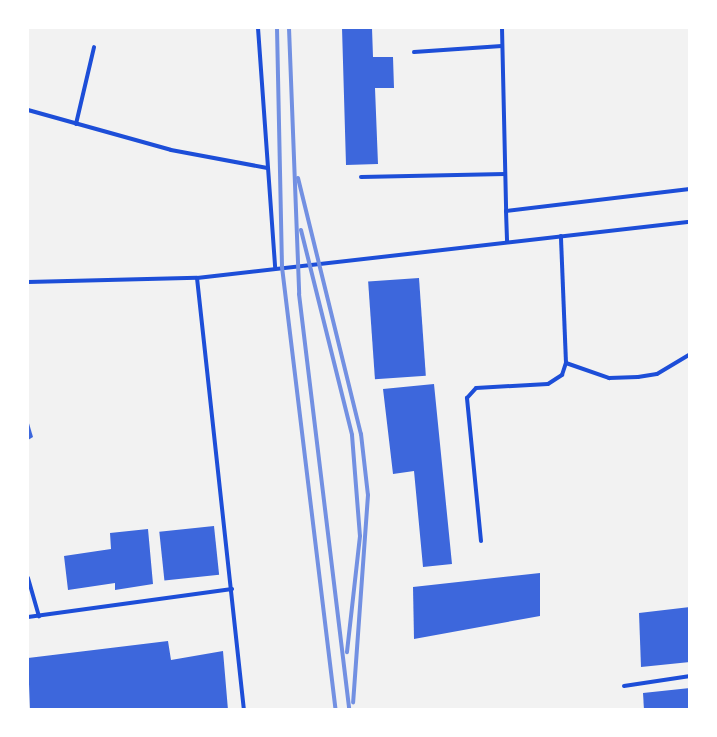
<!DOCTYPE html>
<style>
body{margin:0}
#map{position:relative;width:717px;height:737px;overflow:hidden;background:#f2f2f2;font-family:Mulish,sans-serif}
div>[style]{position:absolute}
.building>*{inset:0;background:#3d67dc;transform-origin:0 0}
.service>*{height:4px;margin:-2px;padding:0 2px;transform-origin:2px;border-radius:2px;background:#1d4ed8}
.rail>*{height:4px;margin:-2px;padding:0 2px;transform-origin:2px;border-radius:2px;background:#7290e2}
span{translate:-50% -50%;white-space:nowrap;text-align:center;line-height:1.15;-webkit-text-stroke:4px #fff;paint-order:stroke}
.frame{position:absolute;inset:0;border:29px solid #fff;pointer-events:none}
</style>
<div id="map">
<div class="building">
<div style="clip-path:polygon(342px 28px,372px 28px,373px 57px,393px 57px,394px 88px,375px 88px,378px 164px,346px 165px)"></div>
<div style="left:419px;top:278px;width:98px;height:51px;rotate:86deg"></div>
<div style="clip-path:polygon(434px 384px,452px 564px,423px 567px,414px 471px,393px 474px,383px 389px)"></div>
<div style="clip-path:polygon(28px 420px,33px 437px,28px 440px)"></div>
<div style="left:214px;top:526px;width:49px;height:55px;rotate:84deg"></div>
<div style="clip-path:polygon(148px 529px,153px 584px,115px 590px,115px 583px,68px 590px,64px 556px,111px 549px,110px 533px)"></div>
<div style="clip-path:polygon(540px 573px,540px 616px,414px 639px,413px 587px)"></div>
<div style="clip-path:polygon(690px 607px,690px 662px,641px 667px,639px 613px)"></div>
<div style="clip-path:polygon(168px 641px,171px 660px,223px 651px,228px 710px,30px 710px,28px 658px)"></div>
<div style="clip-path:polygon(690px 688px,690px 710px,644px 710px,643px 693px)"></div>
</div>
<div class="service">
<div style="left:258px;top:28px;width:240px;rotate:85.9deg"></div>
<div style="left:502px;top:28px;width:183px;rotate:88.7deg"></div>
<div style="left:506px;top:211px;width:185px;rotate:-6.8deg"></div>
<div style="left:414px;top:52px;width:88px;rotate:-3.9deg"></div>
<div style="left:28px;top:110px;width:148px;rotate:15.6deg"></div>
<div style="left:171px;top:150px;width:98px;rotate:10.6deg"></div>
<div style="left:76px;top:124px;width:79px;rotate:-76.8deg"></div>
<div style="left:361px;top:177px;width:144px;rotate:-1.2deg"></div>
<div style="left:506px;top:211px;width:31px;rotate:88deg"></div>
<div style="left:197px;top:278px;width:435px;rotate:83.8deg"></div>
<div style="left:28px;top:282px;width:169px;rotate:-1.4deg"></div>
<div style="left:197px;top:278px;width:496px;rotate:-6.5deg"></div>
<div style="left:566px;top:363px;width:46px;rotate:19.2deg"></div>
<div style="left:609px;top:378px;width:29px;rotate:-2deg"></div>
<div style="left:638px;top:377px;width:19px;rotate:-9deg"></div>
<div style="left:657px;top:374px;width:39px;rotate:-31deg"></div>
<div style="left:481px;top:541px;width:144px;rotate:-95.6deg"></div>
<div style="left:467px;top:398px;width:13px;rotate:-48deg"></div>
<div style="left:476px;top:388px;width:72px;rotate:-3.2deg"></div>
<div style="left:548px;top:384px;width:17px;rotate:-33deg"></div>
<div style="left:562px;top:375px;width:13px;rotate:-72deg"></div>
<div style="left:566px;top:363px;width:127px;rotate:-92.3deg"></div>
<div style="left:28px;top:578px;width:40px;rotate:74deg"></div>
<div style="left:28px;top:617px;width:206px;rotate:-7.8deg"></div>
<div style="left:624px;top:686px;width:67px;rotate:-8.6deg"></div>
</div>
<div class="rail">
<div style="left:277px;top:28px;width:239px;rotate:88.8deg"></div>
<div style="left:282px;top:267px;width:446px;rotate:83.1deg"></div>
<div style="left:289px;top:28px;width:266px;rotate:87.8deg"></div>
<div style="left:299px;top:294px;width:419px;rotate:83.1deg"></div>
<div style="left:298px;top:178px;width:264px;rotate:76.2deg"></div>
<div style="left:361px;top:434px;width:61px;rotate:83.5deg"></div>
<div style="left:368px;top:495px;width:208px;rotate:94.1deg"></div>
<div style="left:301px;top:230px;width:211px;rotate:76deg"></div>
<div style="left:352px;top:435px;width:101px;rotate:85.5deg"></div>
<div style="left:360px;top:536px;width:117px;rotate:96.4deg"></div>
</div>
<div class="frame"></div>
</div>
